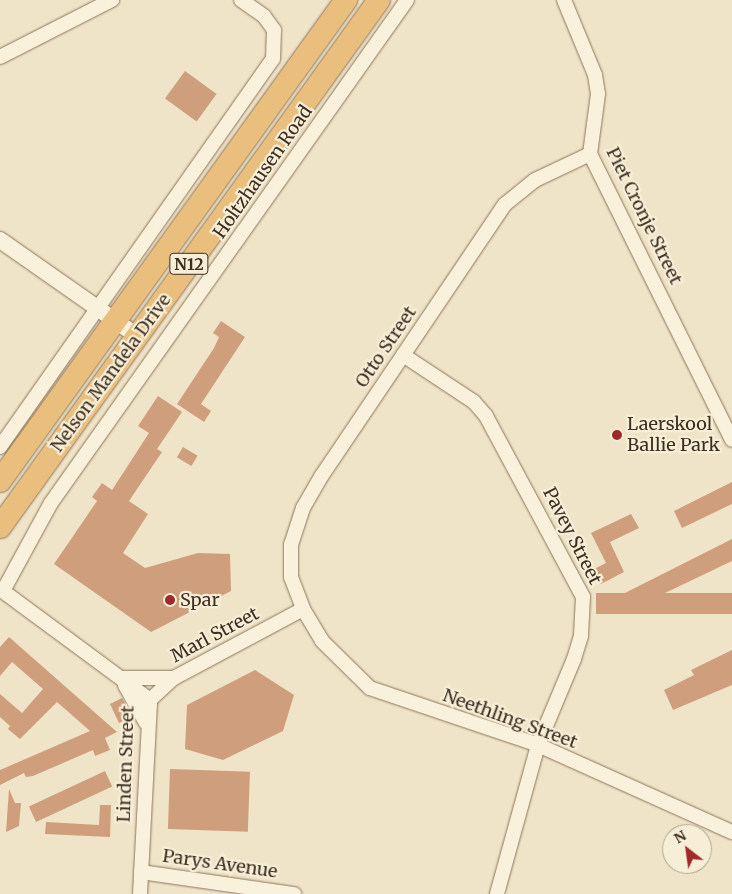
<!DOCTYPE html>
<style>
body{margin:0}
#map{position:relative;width:732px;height:894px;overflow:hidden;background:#f0e4c8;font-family:Merriweather,serif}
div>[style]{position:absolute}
.building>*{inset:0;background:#cf9f7d;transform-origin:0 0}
.roads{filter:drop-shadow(0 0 1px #8d765c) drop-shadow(0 0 1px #8d765c)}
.minor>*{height:14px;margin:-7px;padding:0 7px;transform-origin:7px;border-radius:7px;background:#faf1dc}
.tertiary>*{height:16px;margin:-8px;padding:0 8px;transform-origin:8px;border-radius:8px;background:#faf1dc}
.trunk>*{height:22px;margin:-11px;padding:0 11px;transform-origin:11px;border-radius:11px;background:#eabe7c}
.dots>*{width:14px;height:14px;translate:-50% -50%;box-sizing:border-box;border:2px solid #f7eed8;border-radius:50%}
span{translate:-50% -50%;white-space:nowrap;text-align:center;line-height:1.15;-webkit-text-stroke:4.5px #f7eed8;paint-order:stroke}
.shield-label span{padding:1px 4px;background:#f7eed8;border:1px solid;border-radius:4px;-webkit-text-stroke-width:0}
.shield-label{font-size:16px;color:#3d2e20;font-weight:700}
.street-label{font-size:18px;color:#3d2e20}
.poi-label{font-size:18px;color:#3d2e20}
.left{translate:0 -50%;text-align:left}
.north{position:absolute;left:662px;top:824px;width:50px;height:50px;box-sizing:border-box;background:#f7eed8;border:1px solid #ada18e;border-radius:50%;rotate:330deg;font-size:14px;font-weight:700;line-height:20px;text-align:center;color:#3d2e20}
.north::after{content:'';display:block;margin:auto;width:18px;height:22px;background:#9e2a2b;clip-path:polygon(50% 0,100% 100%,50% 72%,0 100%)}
</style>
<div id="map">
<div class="building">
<div style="left:185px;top:71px;width:39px;height:34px;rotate:36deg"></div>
<div style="clip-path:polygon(221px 321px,245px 337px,201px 404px,211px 411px,204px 422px,177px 404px,214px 348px,219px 337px,213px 333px)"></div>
<div style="clip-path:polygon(158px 396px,182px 412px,157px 449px,162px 452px,129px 501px,148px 514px,123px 553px,145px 568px,198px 553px,230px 554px,231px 591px,151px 632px,54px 564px,97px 501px,92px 497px,102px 483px,112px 490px,149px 433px,138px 426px)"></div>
<div style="left:183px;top:447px;width:17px;height:12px;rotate:31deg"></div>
<div style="clip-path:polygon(732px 482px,732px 504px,682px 528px,674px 511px)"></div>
<div style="clip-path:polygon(631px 514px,639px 528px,610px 542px,624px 572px,601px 584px,594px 569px,606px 563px,591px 533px)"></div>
<div style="clip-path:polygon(732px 539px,732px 561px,621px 614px,613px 599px)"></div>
<div style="left:732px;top:593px;width:21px;height:136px;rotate:90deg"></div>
<div style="clip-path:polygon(9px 637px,117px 732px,105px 738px,110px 750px,95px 756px,93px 750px,33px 776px,26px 777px,24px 773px,0 785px,0 770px,90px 731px,57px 702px,20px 739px,8px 729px,10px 726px,0 717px,0 694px,22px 713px,43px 689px,12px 662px,0 676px,0 647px)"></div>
<div style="clip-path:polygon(732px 650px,732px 685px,673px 710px,664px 690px,694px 675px,691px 670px)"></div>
<div style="clip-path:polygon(255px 670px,294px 695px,283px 731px,223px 760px,185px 749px,187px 705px)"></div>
<div style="clip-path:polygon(122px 698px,133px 717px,119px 723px,110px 704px)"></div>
<div style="left:170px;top:769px;width:80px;height:60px;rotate:2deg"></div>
<div style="left:105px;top:771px;width:17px;height:84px;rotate:65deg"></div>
<div style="clip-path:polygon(9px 789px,15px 803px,21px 803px,19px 826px,6px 832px)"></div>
<div style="clip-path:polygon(100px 805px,111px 805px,110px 837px,45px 834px,46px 822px,99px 825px)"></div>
</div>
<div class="roads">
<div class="minor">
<div style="left:564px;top:0;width:81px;rotate:67.5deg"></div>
<div style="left:595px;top:75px;width:19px;rotate:81deg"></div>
<div style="left:598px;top:94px;width:61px;rotate:97.6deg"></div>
<div style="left:590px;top:154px;width:319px;rotate:63.6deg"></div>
<div style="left:0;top:57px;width:126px;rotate:-27deg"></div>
<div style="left:590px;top:154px;width:61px;rotate:154.7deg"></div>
<div style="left:535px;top:180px;width:38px;rotate:141deg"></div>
<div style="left:505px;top:204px;width:327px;rotate:124deg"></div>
<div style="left:322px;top:475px;width:38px;rotate:120deg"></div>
<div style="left:303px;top:508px;width:38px;rotate:108deg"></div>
<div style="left:291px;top:544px;width:33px;rotate:90deg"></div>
<div style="left:291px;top:577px;width:34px;rotate:69deg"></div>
<div style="left:303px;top:609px;width:37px;rotate:59deg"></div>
<div style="left:322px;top:641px;width:67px;rotate:44.4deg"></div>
<div style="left:370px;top:688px;width:177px;rotate:18.7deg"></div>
<div style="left:538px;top:745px;width:213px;rotate:24.2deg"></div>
<div style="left:403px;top:355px;width:85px;rotate:33.5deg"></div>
<div style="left:474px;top:402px;width:18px;rotate:49deg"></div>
<div style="left:486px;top:416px;width:205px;rotate:61.8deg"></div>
<div style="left:583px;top:597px;width:39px;rotate:93deg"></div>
<div style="left:581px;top:636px;width:24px;rotate:107deg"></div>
<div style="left:574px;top:659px;width:93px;rotate:112.7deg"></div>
<div style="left:538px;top:745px;width:155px;rotate:105.4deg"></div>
<div style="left:0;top:447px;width:474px;rotate:-54.9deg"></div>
<div style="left:273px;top:59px;width:29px;rotate:-88deg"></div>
<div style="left:274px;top:30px;width:17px;rotate:-126deg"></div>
<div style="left:264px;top:16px;width:28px;rotate:-145deg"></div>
<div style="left:0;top:589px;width:187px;rotate:36.5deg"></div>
<div style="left:3px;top:591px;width:100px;rotate:-61.4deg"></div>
<div style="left:51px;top:503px;width:616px;rotate:-54.71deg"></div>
<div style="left:121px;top:678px;width:51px"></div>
<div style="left:125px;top:685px;width:43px;rotate:61.1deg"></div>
<div style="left:141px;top:872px;width:155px;rotate:8.2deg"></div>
<div style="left:140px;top:894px;width:194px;rotate:-87deg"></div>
<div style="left:150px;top:700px;width:33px;rotate:-43deg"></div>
<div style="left:174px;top:678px;width:146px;rotate:-28.1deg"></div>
</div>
<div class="tertiary">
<div style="left:0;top:240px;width:167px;rotate:35deg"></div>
</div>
<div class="trunk">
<div style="left:0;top:481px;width:593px;rotate:-54.27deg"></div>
<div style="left:0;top:527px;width:649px;rotate:-54.28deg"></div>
</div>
</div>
<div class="dots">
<div style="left:617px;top:435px;background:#9e2a2b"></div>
<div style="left:170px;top:600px;background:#9e2a2b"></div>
</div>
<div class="shield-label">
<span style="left:189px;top:264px">N12</span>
</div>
<div class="street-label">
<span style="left:263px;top:172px;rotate:-55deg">Holtzhausen Road</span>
<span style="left:644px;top:216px;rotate:64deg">Piet Cronje Street</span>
<span style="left:386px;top:347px;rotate:-56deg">Otto Street</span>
<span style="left:111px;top:373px;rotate:-54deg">Nelson Mandela Drive</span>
<span style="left:572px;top:536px;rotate:63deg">Pavey Street</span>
<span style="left:215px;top:635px;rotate:-28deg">Marl Street</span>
<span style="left:510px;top:719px;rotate:20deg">Neethling Street</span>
<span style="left:126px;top:764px;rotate:-88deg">Linden Street</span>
<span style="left:220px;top:864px;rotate:8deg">Parys Avenue</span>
</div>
<div class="poi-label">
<span class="left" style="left:627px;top:435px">Laerskool<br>Ballie Park</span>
<span class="left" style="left:180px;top:600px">Spar</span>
</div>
<div class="north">N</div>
</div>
